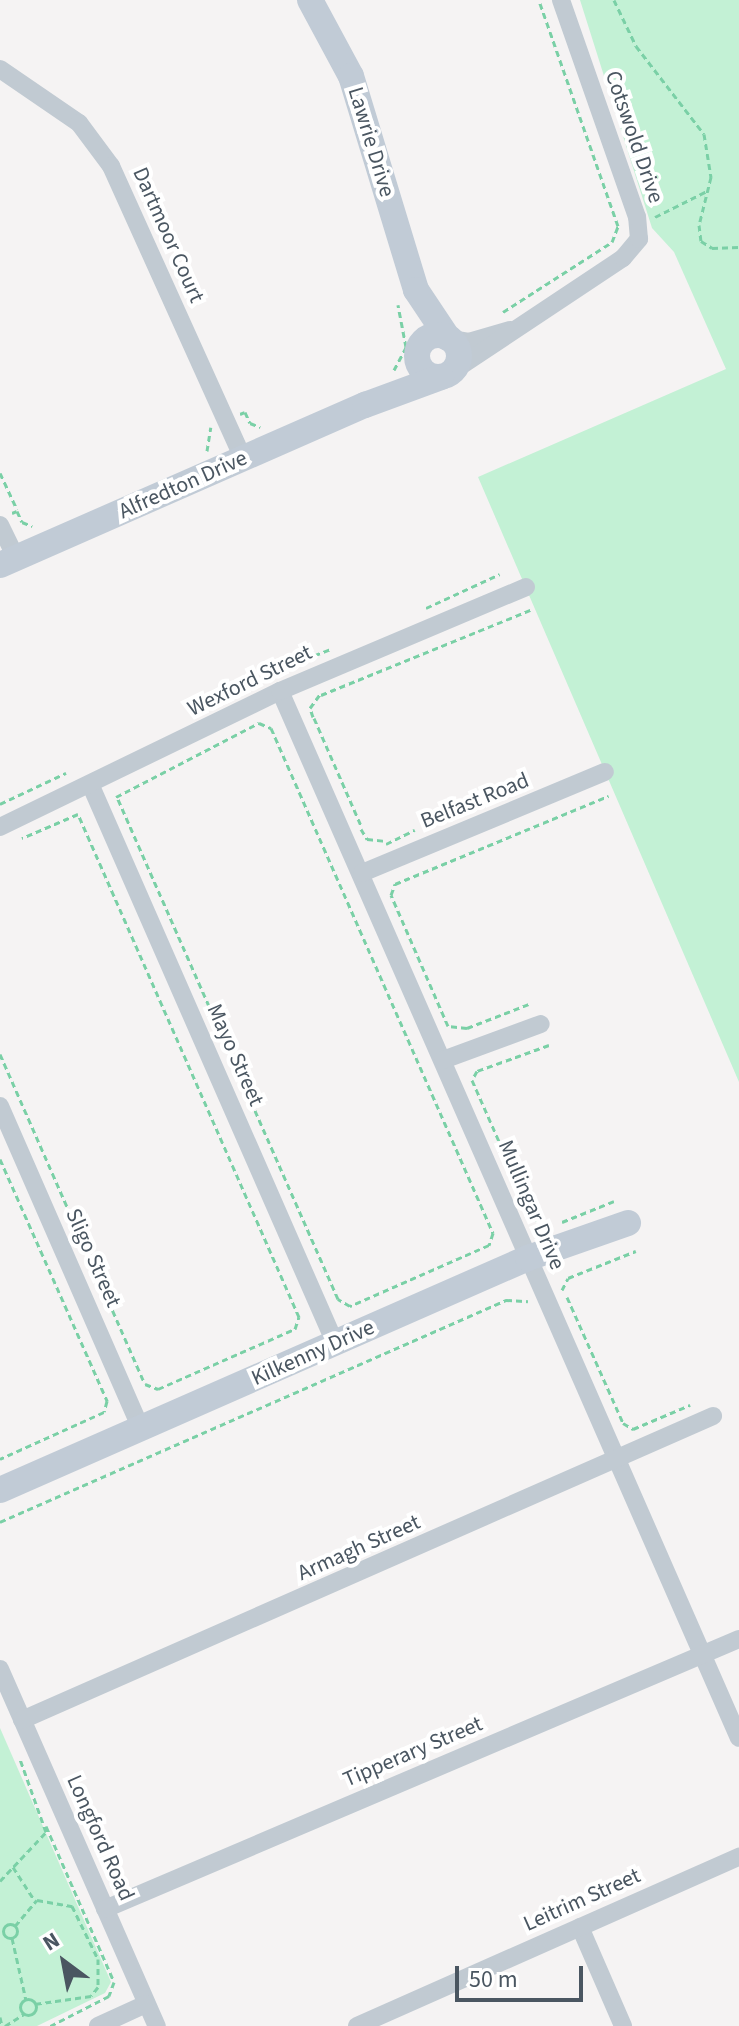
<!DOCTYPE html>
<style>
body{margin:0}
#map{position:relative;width:739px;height:2026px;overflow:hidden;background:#f5f3f3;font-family:"Source Sans 3",sans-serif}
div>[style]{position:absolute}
.green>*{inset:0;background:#c3f1d5}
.path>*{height:3px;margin-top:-1.5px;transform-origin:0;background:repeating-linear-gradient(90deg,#7ad0a6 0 6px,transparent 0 10px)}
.path>.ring{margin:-1.5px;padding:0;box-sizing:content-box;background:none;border:3px solid #7ad0a6;border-radius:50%}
.street>*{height:18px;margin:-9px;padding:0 9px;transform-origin:9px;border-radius:9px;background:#c1cad2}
.secondary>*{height:26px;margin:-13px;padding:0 13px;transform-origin:13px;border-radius:13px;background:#c1cbd6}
.secondary>.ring{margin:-13px;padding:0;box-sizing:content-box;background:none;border:26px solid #c1cbd6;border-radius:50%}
span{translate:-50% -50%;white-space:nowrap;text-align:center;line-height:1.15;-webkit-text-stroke:8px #fff;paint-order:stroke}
.street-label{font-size:22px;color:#4a5661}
.north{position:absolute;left:24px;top:1922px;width:80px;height:80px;-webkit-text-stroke:6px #fff;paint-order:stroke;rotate:328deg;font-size:22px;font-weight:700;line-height:32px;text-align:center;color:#4a5661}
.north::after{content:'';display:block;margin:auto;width:28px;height:36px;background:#4a5661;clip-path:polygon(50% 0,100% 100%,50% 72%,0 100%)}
.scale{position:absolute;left:455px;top:1966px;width:128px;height:36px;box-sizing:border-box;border:4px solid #4a5661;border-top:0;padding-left:10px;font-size:24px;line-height:28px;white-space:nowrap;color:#4a5661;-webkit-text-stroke:6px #fff;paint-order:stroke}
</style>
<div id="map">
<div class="green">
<div style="clip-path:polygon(580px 0,739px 0,739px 1082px,478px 477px,726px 369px,674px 252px,652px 228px)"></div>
<div style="clip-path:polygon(0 1728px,111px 1982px,105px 1993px,37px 2026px,0 2026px)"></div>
</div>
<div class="path">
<div style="left:614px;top:0;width:51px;rotate:64.4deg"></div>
<div style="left:636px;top:46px;width:111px;rotate:52.3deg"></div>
<div style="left:704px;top:134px;width:44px;rotate:80.8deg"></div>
<div style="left:711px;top:177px;width:49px;rotate:104deg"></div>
<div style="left:699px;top:225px;width:16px;rotate:83deg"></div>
<div style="left:701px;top:241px;width:13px;rotate:32deg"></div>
<div style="left:712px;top:248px;width:27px;rotate:-2deg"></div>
<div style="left:655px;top:217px;width:60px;rotate:-26.6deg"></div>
<div style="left:503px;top:312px;width:130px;rotate:-32.7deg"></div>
<div style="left:612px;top:242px;width:17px;rotate:-69deg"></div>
<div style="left:618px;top:226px;width:239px;rotate:-109.3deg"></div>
<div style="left:394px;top:370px;width:26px;rotate:-62deg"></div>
<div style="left:406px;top:347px;width:43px;rotate:-100.8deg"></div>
<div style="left:240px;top:414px;width:5px;rotate:-22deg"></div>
<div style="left:245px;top:412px;width:12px;rotate:66deg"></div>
<div style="left:250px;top:423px;width:11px;rotate:22deg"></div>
<div style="left:207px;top:451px;width:24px;rotate:-81deg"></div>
<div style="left:0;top:473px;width:40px;rotate:65deg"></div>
<div style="left:12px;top:513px;width:5px;rotate:-22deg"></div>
<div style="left:17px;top:511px;width:12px;rotate:66deg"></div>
<div style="left:22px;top:522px;width:11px;rotate:22deg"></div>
<div style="left:426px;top:608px;width:81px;rotate:-24.7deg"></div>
<div style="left:305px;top:659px;width:28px;rotate:-21deg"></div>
<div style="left:246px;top:686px;width:64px;rotate:-25deg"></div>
<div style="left:321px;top:695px;width:226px;rotate:-22.1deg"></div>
<div style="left:313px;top:717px;width:9px;rotate:-108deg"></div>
<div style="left:310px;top:708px;width:17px;rotate:-54deg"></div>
<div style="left:314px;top:718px;width:120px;rotate:66.4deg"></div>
<div style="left:116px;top:797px;width:161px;rotate:-27.4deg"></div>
<div style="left:259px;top:723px;width:13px;rotate:23deg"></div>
<div style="left:271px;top:728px;width:552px;rotate:66.27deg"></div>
<div style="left:493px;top:1233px;width:13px;rotate:108deg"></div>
<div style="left:489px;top:1245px;width:152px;rotate:156.3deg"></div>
<div style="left:350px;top:1306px;width:14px;rotate:-150deg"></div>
<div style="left:338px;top:1299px;width:548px;rotate:-113.76deg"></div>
<div style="left:0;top:804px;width:73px;rotate:-25.2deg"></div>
<div style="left:361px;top:829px;width:12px;rotate:59deg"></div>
<div style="left:367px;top:839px;width:18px;rotate:6deg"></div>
<div style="left:386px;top:844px;width:32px;rotate:-26deg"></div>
<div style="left:467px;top:1028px;width:19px;rotate:-174deg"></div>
<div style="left:448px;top:1026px;width:143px;rotate:-113.5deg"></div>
<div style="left:391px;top:895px;width:12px;rotate:-70deg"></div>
<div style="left:395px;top:884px;width:231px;rotate:-22.4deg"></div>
<div style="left:467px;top:1028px;width:66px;rotate:-21.2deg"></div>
<div style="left:549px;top:1045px;width:77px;rotate:160.1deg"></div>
<div style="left:477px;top:1071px;width:10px;rotate:119deg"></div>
<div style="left:472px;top:1080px;width:151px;rotate:66.2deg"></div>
<div style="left:533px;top:1218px;width:20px;rotate:24deg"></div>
<div style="left:0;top:1054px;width:360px;rotate:66.3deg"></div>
<div style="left:145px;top:1384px;width:14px;rotate:21deg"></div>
<div style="left:158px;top:1389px;width:150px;rotate:-23.7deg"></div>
<div style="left:295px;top:1329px;width:13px;rotate:-72deg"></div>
<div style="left:299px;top:1317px;width:549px;rotate:-113.72deg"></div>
<div style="left:78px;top:814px;width:61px;rotate:156.8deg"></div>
<div style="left:0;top:1159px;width:265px;rotate:66.1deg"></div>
<div style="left:107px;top:1401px;width:11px;rotate:105deg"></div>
<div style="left:104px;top:1412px;width:114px;rotate:155.7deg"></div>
<div style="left:562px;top:1222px;width:56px;rotate:-22deg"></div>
<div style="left:562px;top:1290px;width:13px;rotate:-63deg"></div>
<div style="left:568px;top:1278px;width:73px;rotate:-21.7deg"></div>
<div style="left:567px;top:1297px;width:138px;rotate:66deg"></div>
<div style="left:623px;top:1423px;width:12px;rotate:31deg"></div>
<div style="left:633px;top:1429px;width:62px;rotate:-22.8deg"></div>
<div style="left:0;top:1522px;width:553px;rotate:-23.69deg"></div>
<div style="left:506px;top:1300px;width:22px;rotate:3deg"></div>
<div style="left:46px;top:1826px;width:170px;rotate:66.4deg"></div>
<div style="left:114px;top:1982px;width:15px;rotate:110deg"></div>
<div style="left:109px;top:1996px;width:66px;rotate:153deg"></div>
<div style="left:13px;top:1867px;width:40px;rotate:57.1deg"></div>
<div style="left:0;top:1881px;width:67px;rotate:-46.8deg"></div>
<div style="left:46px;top:1832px;width:77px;rotate:-109.6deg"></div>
<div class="ring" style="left:3px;top:1924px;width:11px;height:11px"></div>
<div style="left:15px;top:1926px;width:34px;rotate:-50deg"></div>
<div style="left:37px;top:1900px;width:36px;rotate:10deg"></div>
<div style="left:72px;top:1906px;width:59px;rotate:63.9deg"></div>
<div style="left:98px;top:1959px;width:28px;rotate:90deg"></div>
<div style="left:98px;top:1987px;width:11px;rotate:128deg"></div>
<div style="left:91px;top:1996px;width:57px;rotate:171.9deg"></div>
<div style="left:12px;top:1938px;width:64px;rotate:77.3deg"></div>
<div class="ring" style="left:20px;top:1999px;width:13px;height:13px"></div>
<div style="left:0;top:2017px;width:9px;rotate:77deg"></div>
<div style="left:5px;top:2026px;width:22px;rotate:-32deg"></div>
</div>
<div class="street">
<div style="left:0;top:69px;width:96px;rotate:34.4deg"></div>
<div style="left:79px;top:123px;width:54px;rotate:53.3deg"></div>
<div style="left:111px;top:166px;width:321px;rotate:65.7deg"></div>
<div style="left:451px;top:339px;width:18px;rotate:9deg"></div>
<div style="left:469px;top:342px;width:43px;rotate:-16.3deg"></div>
<div style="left:453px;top:371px;width:204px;rotate:-33.6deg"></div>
<div style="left:623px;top:258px;width:25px;rotate:-50deg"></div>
<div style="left:639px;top:239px;width:22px;rotate:-95deg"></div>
<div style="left:637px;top:217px;width:230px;rotate:-109.3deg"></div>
<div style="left:0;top:525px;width:37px;rotate:64deg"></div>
<div style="left:280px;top:691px;width:1143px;rotate:66.33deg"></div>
<div style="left:91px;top:786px;width:608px;rotate:66.34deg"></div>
<div style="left:0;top:827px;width:311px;rotate:-25.9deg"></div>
<div style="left:280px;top:691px;width:267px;rotate:-22.9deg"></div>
<div style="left:362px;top:873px;width:263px;rotate:-22.6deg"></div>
<div style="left:443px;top:1060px;width:104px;rotate:-20.2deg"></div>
<div style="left:0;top:1106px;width:352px;rotate:66.4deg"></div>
<div style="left:0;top:1669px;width:390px;rotate:66.3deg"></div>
<div style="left:22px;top:1720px;width:755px;rotate:-23.75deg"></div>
<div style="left:105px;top:1909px;width:689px;rotate:-23.07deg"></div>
<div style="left:580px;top:1927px;width:108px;rotate:66.5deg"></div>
<div style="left:98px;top:2026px;width:53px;rotate:-24.6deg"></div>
<div style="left:357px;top:2026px;width:418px;rotate:-23.9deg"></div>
</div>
<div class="secondary">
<div style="left:310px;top:0;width:86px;rotate:61.7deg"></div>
<div style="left:351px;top:76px;width:224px;rotate:73.1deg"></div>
<div style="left:416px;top:290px;width:58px;rotate:56.3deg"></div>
<div class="ring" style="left:417px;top:335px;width:16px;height:16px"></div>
<div style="left:0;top:565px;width:399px;rotate:-23.7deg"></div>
<div style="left:365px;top:405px;width:81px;rotate:-20.2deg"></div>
<div style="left:0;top:1490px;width:577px;rotate:-23.72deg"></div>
<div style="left:528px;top:1258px;width:106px;rotate:-19.3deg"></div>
</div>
<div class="street-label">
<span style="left:634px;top:137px;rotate:71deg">Cotswold Drive</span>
<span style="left:371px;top:142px;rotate:73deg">Lawrie Drive</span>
<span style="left:168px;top:235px;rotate:66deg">Dartmoor Court</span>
<span style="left:183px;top:485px;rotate:-24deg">Alfredton Drive</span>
<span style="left:250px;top:681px;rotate:-26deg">Wexford Street</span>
<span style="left:475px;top:801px;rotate:-22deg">Belfast Road</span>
<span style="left:235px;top:1055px;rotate:66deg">Mayo Street</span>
<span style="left:531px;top:1205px;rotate:67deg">Mullingar Drive</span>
<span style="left:93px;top:1258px;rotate:66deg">Sligo Street</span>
<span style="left:313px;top:1353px;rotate:-24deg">Kilkenny Drive</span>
<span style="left:359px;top:1548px;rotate:-24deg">Armagh Street</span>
<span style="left:413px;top:1752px;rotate:-23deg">Tipperary Street</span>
<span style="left:100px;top:1838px;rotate:66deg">Longford Road</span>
<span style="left:582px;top:1900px;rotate:-24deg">Leitrim Street</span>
</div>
<div class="north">N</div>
<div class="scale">50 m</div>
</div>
